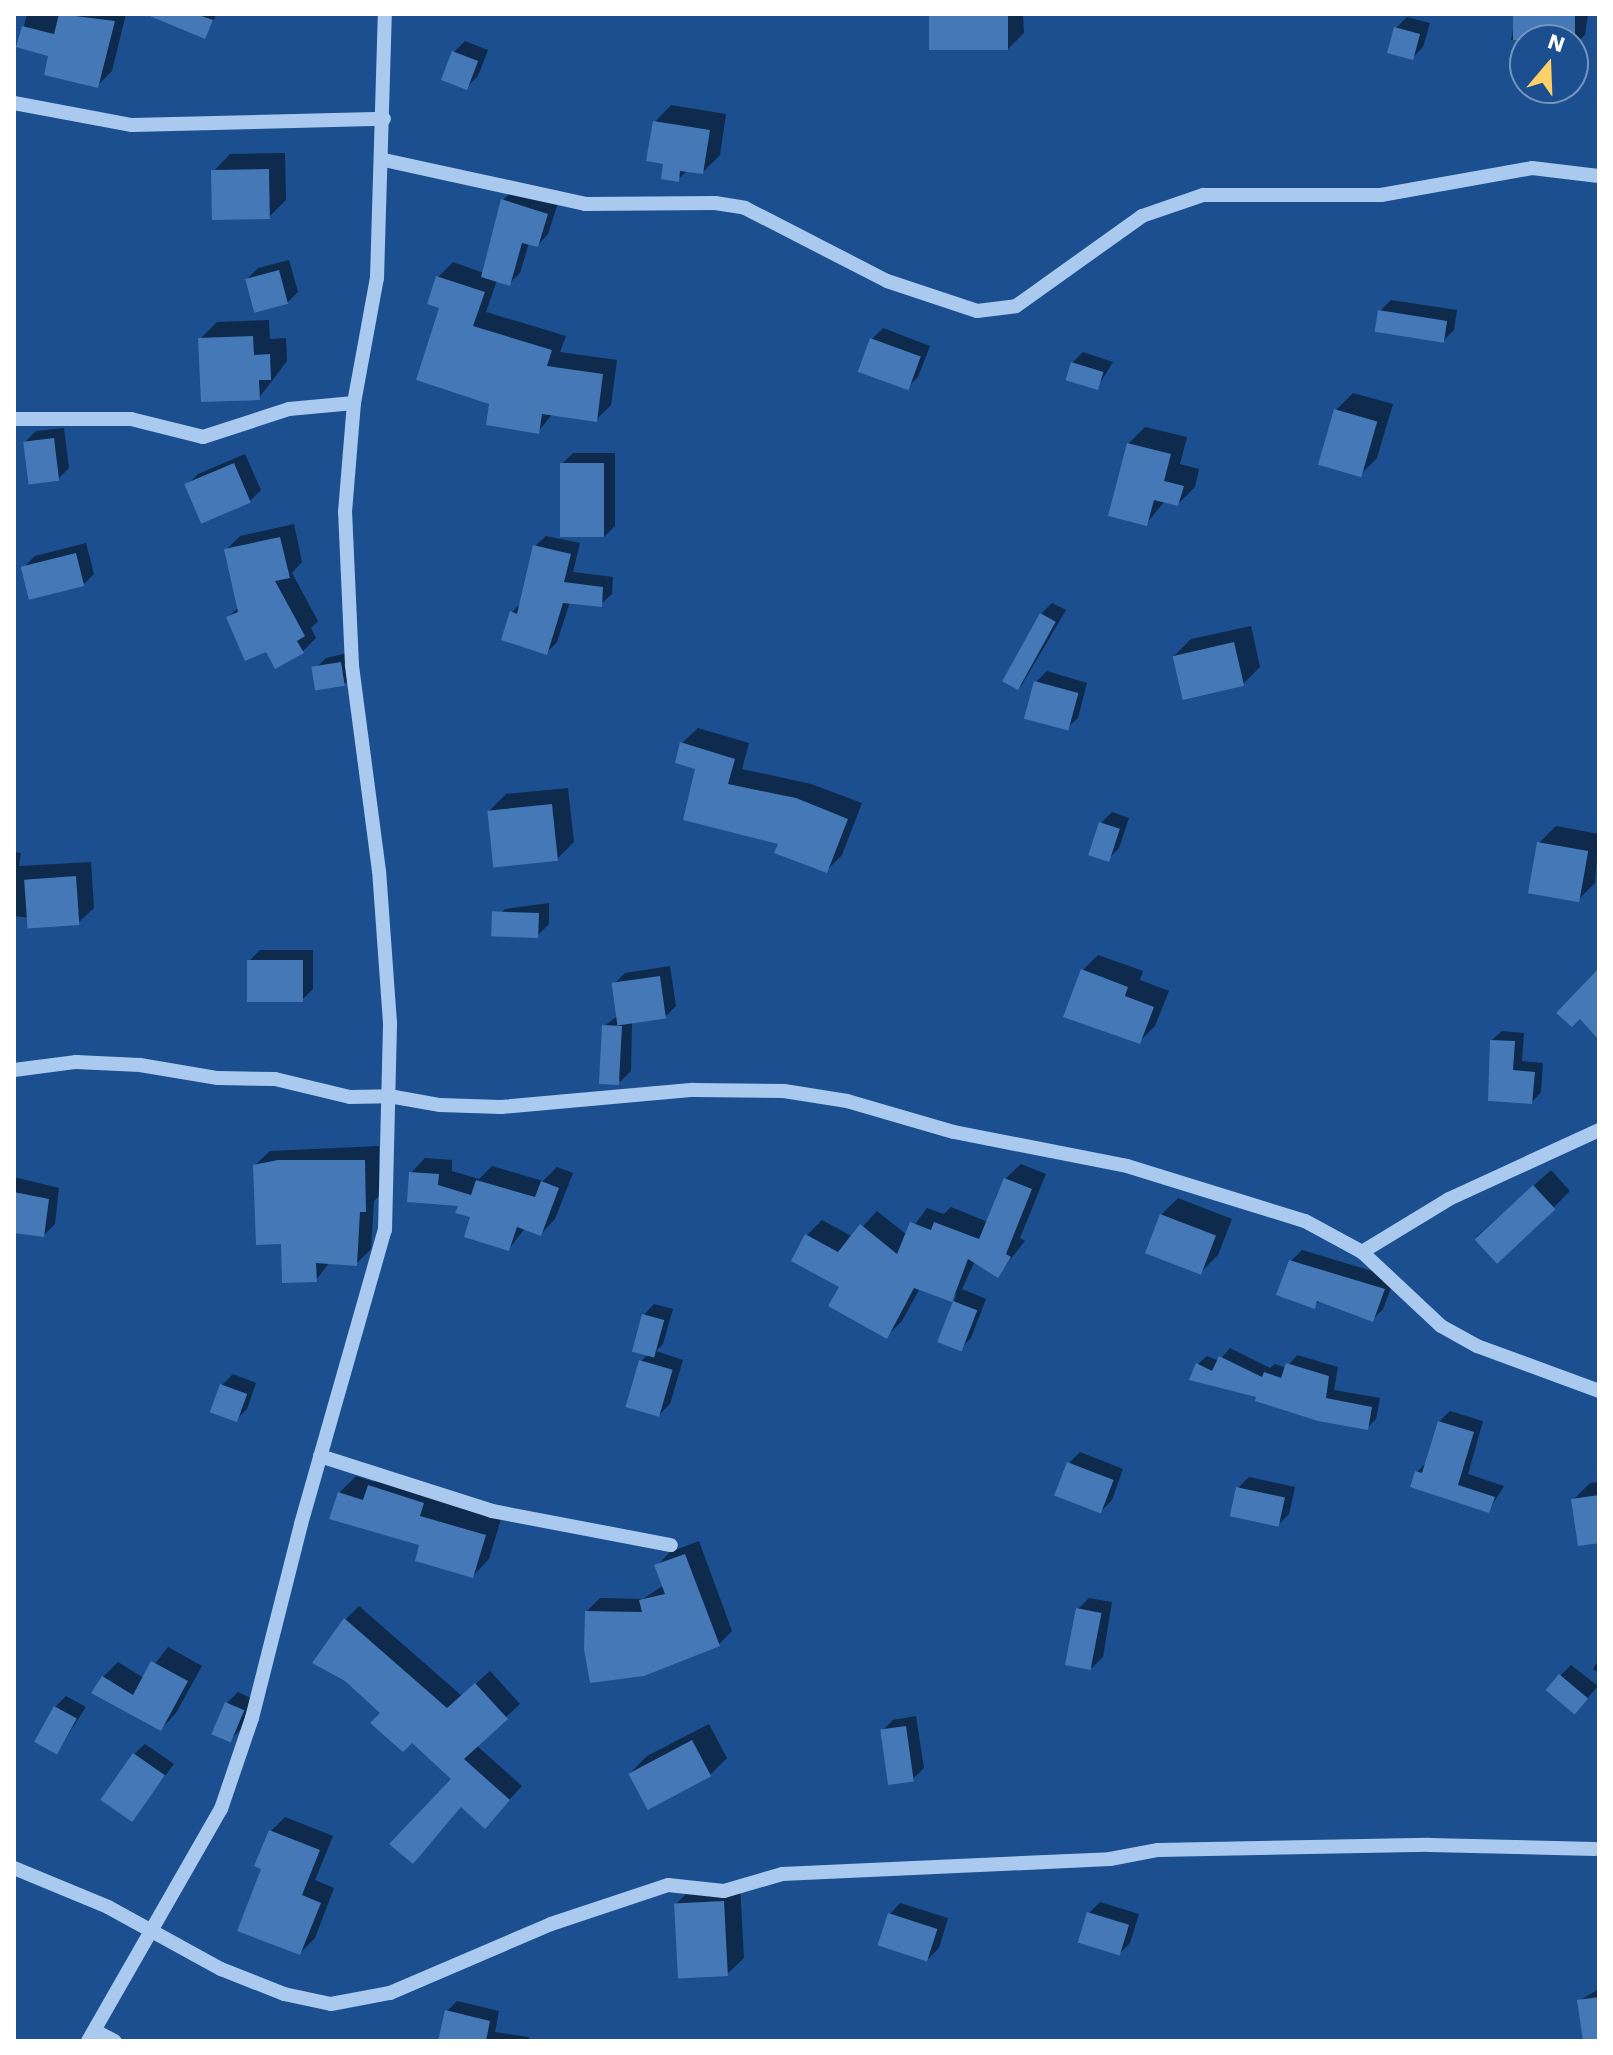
<!DOCTYPE html>
<style>
body{margin:0}
#map{position:relative;width:1613px;height:2055px;overflow:hidden;background:#1b4f8f;font-family:"Work Sans",sans-serif}
div>[style]{position:absolute}
.shadow>*{inset:0;background:#0007}
.building>*{inset:0;background:#4478b7;transform-origin:0 0}
.minor>*{height:14px;margin:-7px;padding:0 7px;transform-origin:7px;border-radius:7px;background:#a9c9ee}
span{translate:-50% -50%;white-space:nowrap;text-align:center;line-height:1.15;-webkit-text-stroke:6px #1b4f8f;paint-order:stroke}
.frame{position:absolute;inset:0;border:16px solid #fff;pointer-events:none}
.north{position:absolute;left:1509px;top:24px;width:80px;height:80px;box-sizing:border-box;background:#1b4f8f;border:2px solid #7695bc;border-radius:50%;rotate:19deg;font-size:22px;font-weight:700;line-height:32px;text-align:center;color:#fff}
.north::after{content:'';display:block;margin:auto;width:28px;height:36px;background:#ffd166;clip-path:polygon(50% 0,100% 100%,50% 72%,0 100%)}
</style>
<div id="map">
<div class="shadow">
<div style="clip-path:polygon(27px 14px,126px 14px,112px 71px,97px 86px,51px 55px,19px 46px)"></div>
<div style="clip-path:polygon(158px 14px,213px 14px,216px 15px,204px 37px)"></div>
<div style="clip-path:polygon(931px 14px,1023px 14px,1024px 33px,1008px 49px)"></div>
<div style="clip-path:polygon(1516px 14px,1588px 14px,1585px 35px,1573px 46px,1573px 40px,1511px 40px)"></div>
<div style="clip-path:polygon(1407px 17px,1430px 23px,1423px 47px,1412px 58px,1396px 28px)"></div>
<div style="clip-path:polygon(465px 41px,488px 50px,478px 76px,467px 87px,454px 52px)"></div>
<div style="clip-path:polygon(671px 105px,726px 114px,720px 155px,703px 172px,688px 170px,678px 179px,665px 162px,655px 122px)"></div>
<div style="clip-path:polygon(285px 153px,286px 200px,269px 217px,214px 171px,230px 154px)"></div>
<div style="clip-path:polygon(514px 189px,558px 203px,548px 234px,538px 245px,529px 243px,520px 273px,509px 284px,497px 280px,486px 312px,566px 336px,560px 352px,617px 360px,611px 405px,596px 420px,553px 413px,538px 432px,491px 403px,442px 306px,438px 277px,453px 262px,484px 273px,503px 200px)"></div>
<div style="clip-path:polygon(289px 260px,298px 292px,287px 303px,247px 279px,258px 268px)"></div>
<div style="clip-path:polygon(1391px 300px,1457px 310px,1454px 330px,1443px 341px,1380px 311px)"></div>
<div style="clip-path:polygon(269px 320px,270px 339px,286px 338px,287px 361px,259px 398px,200px 339px,217px 322px)"></div>
<div style="clip-path:polygon(883px 328px,930px 346px,918px 377px,907px 388px,872px 339px)"></div>
<div style="clip-path:polygon(1083px 352px,1113px 362px,1097px 388px,1072px 363px)"></div>
<div style="clip-path:polygon(1353px 393px,1393px 404px,1377px 458px,1360px 475px,1321px 464px,1336px 410px)"></div>
<div style="clip-path:polygon(1145px 427px,1187px 437px,1180px 464px,1199px 469px,1195px 487px,1178px 504px,1165px 501px,1146px 524px,1128px 444px)"></div>
<div style="clip-path:polygon(64px 428px,69px 468px,58px 479px,25px 442px,36px 431px)"></div>
<div style="clip-path:polygon(573px 453px,615px 453px,615px 526px,604px 537px,562px 464px)"></div>
<div style="clip-path:polygon(245px 454px,261px 490px,250px 501px,187px 485px,198px 474px)"></div>
<div style="clip-path:polygon(294px 524px,302px 562px,292px 573px,318px 621px,311px 628px,316px 638px,302px 652px,267px 650px,228px 617px,239px 607px,227px 549px,240px 536px)"></div>
<div style="clip-path:polygon(546px 536px,580px 543px,573px 572px,613px 577px,612px 594px,601px 604px,570px 602px,557px 642px,546px 653px,512px 612px,522px 602px,535px 546px)"></div>
<div style="clip-path:polygon(86px 543px,94px 574px,83px 585px,24px 567px,35px 556px)"></div>
<div style="clip-path:polygon(1052px 603px,1066px 610px,1020px 688px,1041px 614px)"></div>
<div style="clip-path:polygon(1251px 626px,1260px 667px,1243px 684px,1174px 656px,1191px 639px)"></div>
<div style="clip-path:polygon(352px 652px,355px 673px,344px 684px,315px 669px,326px 658px)"></div>
<div style="clip-path:polygon(1047px 671px,1087px 683px,1078px 718px,1067px 728px,1036px 682px)"></div>
<div style="clip-path:polygon(698px 728px,749px 743px,742px 769px,811px 784px,862px 803px,842px 855px,826px 871px,781px 842px,698px 768px,682px 743px)"></div>
<div style="clip-path:polygon(568px 788px,574px 842px,557px 859px,489px 811px,506px 794px)"></div>
<div style="clip-path:polygon(1112px 812px,1129px 818px,1119px 848px,1108px 859px,1101px 823px)"></div>
<div style="clip-path:polygon(1556px 826px,1599px 834px,1595px 883px,1578px 900px,1539px 843px)"></div>
<div style="clip-path:polygon(14px 852px,21px 853px,19px 866px,91px 862px,94px 908px,78px 923px,14px 916px)"></div>
<div style="clip-path:polygon(549px 903px,549px 924px,537px 936px,494px 920px,505px 909px)"></div>
<div style="clip-path:polygon(260px 950px,313px 950px,313px 989px,302px 1000px,249px 961px)"></div>
<div style="clip-path:polygon(1098px 955px,1143px 971px,1140px 980px,1169px 991px,1155px 1026px,1139px 1042px,1082px 971px)"></div>
<div style="clip-path:polygon(670px 966px,676px 1006px,665px 1017px,632px 1021px,631px 1071px,620px 1082px,604px 1026px,619px 1015px,614px 984px,625px 973px)"></div>
<div style="clip-path:polygon(1502px 1031px,1524px 1033px,1522px 1061px,1543px 1063px,1541px 1092px,1532px 1102px,1492px 1040px)"></div>
<div style="clip-path:polygon(379px 1146px,380px 1195px,374px 1201px,371px 1249px,356px 1264px,330px 1262px,316px 1280px,283px 1242px,255px 1165px,270px 1151px)"></div>
<div style="clip-path:polygon(425px 1158px,452px 1160px,452px 1171px,479px 1179px,492px 1166px,543px 1181px,557px 1167px,573px 1173px,555px 1219px,541px 1234px,525px 1228px,509px 1249px,460px 1204px,411px 1173px)"></div>
<div style="clip-path:polygon(1021px 1164px,1046px 1174px,1020px 1238px,1025px 1241px,997px 1276px,975px 1261px,962px 1289px,986px 1299px,971px 1338px,960px 1349px,939px 1340px,957px 1293px,951px 1300px,920px 1288px,902px 1321px,887px 1336px,841px 1286px,807px 1235px,822px 1220px,853px 1237px,877px 1211px,907px 1235px,927px 1208px,944px 1214px,951px 1207px,988px 1222px,1005px 1179px)"></div>
<div style="clip-path:polygon(1551px 1170px,1570px 1191px,1553px 1208px,1475px 1238px)"></div>
<div style="clip-path:polygon(14px 1177px,59px 1188px,55px 1224px,44px 1235px,14px 1231px)"></div>
<div style="clip-path:polygon(1178px 1198px,1232px 1219px,1218px 1255px,1201px 1272px,1161px 1215px)"></div>
<div style="clip-path:polygon(1302px 1250px,1395px 1278px,1383px 1309px,1372px 1320px,1320px 1300px,1314px 1306px,1291px 1261px)"></div>
<div style="clip-path:polygon(654px 1304px,673px 1309px,663px 1344px,656px 1351px,683px 1360px,670px 1404px,659px 1415px,641px 1361px,649px 1354px,644px 1315px)"></div>
<div style="clip-path:polygon(14px 1337px,16px 1338px,14px 1363px)"></div>
<div style="clip-path:polygon(1230px 1348px,1270px 1368px,1275px 1364px,1286px 1368px,1297px 1355px,1338px 1367px,1334px 1390px,1380px 1398px,1376px 1419px,1367px 1428px,1259px 1395px,1197px 1365px,1207px 1356px,1219px 1361px)"></div>
<div style="clip-path:polygon(233px 1374px,256px 1383px,247px 1409px,236px 1420px,222px 1385px)"></div>
<div style="clip-path:polygon(1450px 1411px,1483px 1421px,1468px 1474px,1504px 1486px,1489px 1510px,1417px 1472px,1428px 1461px,1439px 1422px)"></div>
<div style="clip-path:polygon(1080px 1452px,1123px 1469px,1112px 1500px,1101px 1511px,1069px 1463px)"></div>
<div style="clip-path:polygon(387px 1470px,440px 1487px,435px 1499px,501px 1519px,489px 1559px,473px 1576px,339px 1493px,356px 1476px,374px 1482px)"></div>
<div style="clip-path:polygon(1249px 1477px,1295px 1487px,1289px 1514px,1278px 1525px,1238px 1488px)"></div>
<div style="clip-path:polygon(1599px 1482px,1599px 1541px,1573px 1500px,1590px 1483px)"></div>
<div style="clip-path:polygon(699px 1541px,732px 1631px,719px 1644px,587px 1611px,600px 1598px,643px 1599px,664px 1585px,657px 1566px,670px 1552px)"></div>
<div style="clip-path:polygon(1089px 1598px,1112px 1602px,1103px 1657px,1092px 1668px,1078px 1609px)"></div>
<div style="clip-path:polygon(359px 1606px,462px 1696px,490px 1671px,520px 1704px,476px 1745px,522px 1786px,498px 1812px,462px 1805px,391px 1843px,453px 1778px,382px 1712px,345px 1620px)"></div>
<div style="clip-path:polygon(168px 1647px,202px 1666px,176px 1713px,161px 1729px,103px 1677px,118px 1662px,144px 1678px)"></div>
<div style="clip-path:polygon(1599px 1660px,1599px 1673px,1593px 1669px)"></div>
<div style="clip-path:polygon(1571px 1665px,1598px 1686px,1576px 1711px,1560px 1676px)"></div>
<div style="clip-path:polygon(238px 1692px,253px 1699px,241px 1729px,230px 1740px,227px 1703px)"></div>
<div style="clip-path:polygon(66px 1696px,86px 1707px,57px 1752px,55px 1707px)"></div>
<div style="clip-path:polygon(916px 1716px,924px 1768px,913px 1779px,882px 1731px,893px 1720px)"></div>
<div style="clip-path:polygon(709px 1724px,727px 1758px,710px 1775px,630px 1773px,647px 1756px)"></div>
<div style="clip-path:polygon(145px 1744px,174px 1764px,132px 1819px,134px 1754px)"></div>
<div style="clip-path:polygon(285px 1817px,333px 1836px,315px 1880px,334px 1888px,315px 1938px,300px 1953px,264px 1868px,270px 1832px)"></div>
<div style="clip-path:polygon(740px 1885px,744px 1958px,727px 1974px,676px 1904px,693px 1887px)"></div>
<div style="clip-path:polygon(1100px 1902px,1139px 1914px,1130px 1943px,1119px 1954px,1089px 1913px)"></div>
<div style="clip-path:polygon(900px 1903px,948px 1918px,939px 1948px,928px 1959px,890px 1914px)"></div>
<div style="clip-path:polygon(1599px 1989px,1599px 2041px,1585px 2041px,1579px 2001px)"></div>
<div style="clip-path:polygon(457px 2001px,499px 2011px,495px 2032px,529px 2037px,528px 2041px,440px 2041px,447px 2011px)"></div>
</div>
<div class="building">
<div style="clip-path:polygon(59px 14px,115px 21px,98px 88px,44px 75px,48px 56px,16px 47px,22px 26px,54px 34px)"></div>
<div style="clip-path:polygon(145px 14px,196px 14px,213px 20px,205px 39px)"></div>
<div style="left:929px;top:14px;width:79px;height:36px"></div>
<div style="left:1513px;top:14px;width:62px;height:26px"></div>
<div style="left:1394px;top:27px;width:27px;height:27px;rotate:15deg"></div>
<div style="left:452px;top:51px;width:28px;height:31px;rotate:21deg"></div>
<div style="clip-path:polygon(653px 121px,710px 130px,703px 174px,680px 171px,679px 182px,661px 179px,663px 164px,646px 161px)"></div>
<div style="left:269px;top:169px;width:50px;height:58px;rotate:89deg"></div>
<div style="clip-path:polygon(501px 199px,548px 214px,538px 247px,522px 243px,510px 286px,481px 277px)"></div>
<div style="left:279px;top:270px;width:35px;height:35px;rotate:75deg"></div>
<div style="clip-path:polygon(436px 276px,485px 292px,473px 326px,552px 350px,547px 366px,603px 374px,597px 422px,542px 414px,539px 434px,486px 425px,489px 404px,416px 380px,439px 308px,427px 304px)"></div>
<div style="left:1378px;top:310px;width:70px;height:22px;rotate:9deg"></div>
<div style="clip-path:polygon(253px 336px,254px 355px,270px 354px,271px 380px,259px 380px,260px 400px,201px 402px,198px 338px)"></div>
<div style="left:870px;top:338px;width:54px;height:36px;rotate:20deg"></div>
<div style="left:1071px;top:362px;width:34px;height:19px;rotate:17deg"></div>
<div style="left:1334px;top:409px;width:45px;height:58px;rotate:16deg"></div>
<div style="left:54px;top:438px;width:43px;height:31px;rotate:83deg"></div>
<div style="clip-path:polygon(1127px 443px,1171px 454px,1164px 481px,1184px 486px,1178px 506px,1154px 500px,1147px 526px,1108px 516px)"></div>
<div style="left:234px;top:463px;width:43px;height:54px;rotate:67deg"></div>
<div style="left:560px;top:463px;width:44px;height:74px"></div>
<div style="clip-path:polygon(280px 537px,290px 578px,275px 581px,305px 636px,297px 641px,304px 653px,275px 669px,266px 652px,245px 661px,226px 617px,238px 612px,224px 549px)"></div>
<div style="clip-path:polygon(533px 545px,571px 554px,564px 582px,603px 587px,602px 607px,563px 603px,547px 655px,501px 640px,510px 611px,517px 614px)"></div>
<div style="left:76px;top:553px;width:34px;height:57px;rotate:76deg"></div>
<div style="left:1040px;top:613px;width:18px;height:78px;rotate:29deg"></div>
<div style="left:1234px;top:642px;width:45px;height:63px;rotate:77deg"></div>
<div style="left:341px;top:662px;width:24px;height:30px;rotate:81deg"></div>
<div style="left:1034px;top:681px;width:46px;height:39px;rotate:15deg"></div>
<div style="clip-path:polygon(680px 742px,735px 759px,728px 784px,796px 798px,848px 819px,827px 873px,774px 853px,778px 844px,683px 820px,695px 769px,675px 763px)"></div>
<div style="left:552px;top:804px;width:57px;height:65px;rotate:84deg"></div>
<div style="left:1099px;top:822px;width:22px;height:35px;rotate:18deg"></div>
<div style="left:1537px;top:842px;width:52px;height:52px;rotate:10deg"></div>
<div style="left:76px;top:876px;width:49px;height:52px;rotate:86deg"></div>
<div style="left:539px;top:913px;width:25px;height:47px;rotate:92deg"></div>
<div style="left:303px;top:960px;width:42px;height:56px;rotate:90deg"></div>
<div style="clip-path:polygon(1599px 968px,1599px 1040px,1580px 1019px,1572px 1027px,1556px 1013px)"></div>
<div style="clip-path:polygon(1081px 969px,1128px 987px,1125px 996px,1154px 1007px,1140px 1044px,1063px 1017px)"></div>
<div style="left:660px;top:976px;width:43px;height:49px;rotate:82deg"></div>
<div style="left:602px;top:1025px;width:20px;height:59px;rotate:3deg"></div>
<div style="clip-path:polygon(1490px 1040px,1515px 1041px,1513px 1070px,1535px 1072px,1532px 1104px,1488px 1101px)"></div>
<div style="clip-path:polygon(278px 1160px,365px 1160px,366px 1212px,360px 1212px,357px 1266px,316px 1263px,317px 1282px,282px 1283px,281px 1244px,256px 1245px,253px 1165px)"></div>
<div style="clip-path:polygon(409px 1172px,439px 1174px,438px 1185px,471px 1195px,476px 1180px,535px 1197px,541px 1181px,559px 1188px,541px 1236px,517px 1227px,509px 1251px,464px 1237px,470px 1217px,455px 1213px,458px 1206px,407px 1202px)"></div>
<div style="clip-path:polygon(1004px 1178px,1032px 1189px,1006px 1254px,1011px 1257px,998px 1278px,968px 1259px,952px 1302px,914px 1288px,887px 1339px,828px 1306px,839px 1287px,791px 1261px,805px 1234px,838px 1252px,860px 1224px,897px 1254px,910px 1222px,931px 1230px,934px 1222px,979px 1239px)"></div>
<div style="left:1533px;top:1185px;width:33px;height:80px;rotate:47deg"></div>
<div style="clip-path:polygon(14px 1192px,49px 1199px,44px 1237px,14px 1233px)"></div>
<div style="left:1160px;top:1214px;width:60px;height:42px;rotate:21deg"></div>
<div style="clip-path:polygon(1289px 1260px,1385px 1289px,1373px 1322px,1317px 1301px,1315px 1309px,1276px 1295px)"></div>
<div style="left:953px;top:1301px;width:26px;height:44px;rotate:21deg"></div>
<div style="left:642px;top:1314px;width:23px;height:39px;rotate:15deg"></div>
<div style="clip-path:polygon(1219px 1356px,1262px 1377px,1264px 1372px,1281px 1378px,1286px 1363px,1329px 1376px,1326px 1398px,1372px 1407px,1368px 1430px,1318px 1421px,1255px 1401px,1256px 1397px,1189px 1380px,1196px 1363px,1212px 1371px)"></div>
<div style="left:639px;top:1360px;width:35px;height:49px;rotate:16deg"></div>
<div style="left:220px;top:1384px;width:29px;height:30px;rotate:20deg"></div>
<div style="clip-path:polygon(1438px 1421px,1474px 1432px,1458px 1485px,1495px 1497px,1489px 1513px,1410px 1487px,1415px 1471px,1422px 1473px)"></div>
<div style="left:1067px;top:1462px;width:50px;height:36px;rotate:21deg"></div>
<div style="clip-path:polygon(368px 1485px,424px 1503px,420px 1516px,486px 1535px,473px 1578px,415px 1561px,419px 1545px,329px 1519px,338px 1492px,363px 1500px)"></div>
<div style="left:1236px;top:1487px;width:50px;height:30px;rotate:12deg"></div>
<div style="clip-path:polygon(1599px 1495px,1599px 1543px,1578px 1546px,1571px 1499px)"></div>
<div style="clip-path:polygon(685px 1554px,720px 1646px,644px 1676px,590px 1683px,584px 1649px,585px 1611px,642px 1612px,639px 1600px,665px 1594px,654px 1565px)"></div>
<div style="left:1076px;top:1608px;width:26px;height:58px;rotate:11deg"></div>
<div style="clip-path:polygon(344px 1618px,447px 1708px,475px 1683px,508px 1719px,464px 1759px,510px 1800px,485px 1829px,461px 1807px,413px 1864px,389px 1844px,451px 1779px,412px 1743px,403px 1752px,370px 1723px,380px 1713px,345px 1681px,312px 1663px)"></div>
<div style="clip-path:polygon(151px 1661px,188px 1681px,161px 1731px,91px 1693px,102px 1676px,133px 1695px)"></div>
<div style="left:1559px;top:1674px;width:38px;height:21px;rotate:40deg"></div>
<div style="left:225px;top:1702px;width:21px;height:35px;rotate:23deg"></div>
<div style="left:54px;top:1706px;width:26px;height:41px;rotate:29deg"></div>
<div style="left:906px;top:1726px;width:56px;height:26px;rotate:82deg"></div>
<div style="left:692px;top:1740px;width:41px;height:72px;rotate:62deg"></div>
<div style="left:133px;top:1753px;width:39px;height:57px;rotate:35deg"></div>
<div style="clip-path:polygon(269px 1830px,320px 1850px,302px 1895px,321px 1903px,300px 1955px,237px 1931px,261px 1869px,254px 1866px)"></div>
<div style="left:724px;top:1901px;width:75px;height:50px;rotate:87deg"></div>
<div style="left:1087px;top:1912px;width:44px;height:32px;rotate:17deg"></div>
<div style="left:888px;top:1913px;width:52px;height:34px;rotate:18deg"></div>
<div style="clip-path:polygon(1599px 1997px,1599px 2041px,1583px 2041px,1577px 2000px)"></div>
<div style="clip-path:polygon(445px 2010px,490px 2021px,486px 2041px,438px 2041px)"></div>
</div>
<div class="minor">
<div style="left:14px;top:103px;width:120px;rotate:10.6deg"></div>
<div style="left:132px;top:125px;width:252px;rotate:-1.4deg"></div>
<div style="left:384px;top:160px;width:206px;rotate:12.3deg"></div>
<div style="left:585px;top:204px;width:130px;rotate:-0.4deg"></div>
<div style="left:715px;top:203px;width:30px;rotate:9deg"></div>
<div style="left:745px;top:208px;width:160px;rotate:27.2deg"></div>
<div style="left:887px;top:281px;width:95px;rotate:18.4deg"></div>
<div style="left:977px;top:311px;width:39px;rotate:-7deg"></div>
<div style="left:1016px;top:306px;width:155px;rotate:-35.5deg"></div>
<div style="left:1142px;top:216px;width:65px;rotate:-19deg"></div>
<div style="left:1203px;top:195px;width:178px"></div>
<div style="left:1381px;top:195px;width:153px;rotate:-10.1deg"></div>
<div style="left:1532px;top:168px;width:67px;rotate:6.8deg"></div>
<div style="left:14px;top:419px;width:117px"></div>
<div style="left:131px;top:419px;width:74px;rotate:14deg"></div>
<div style="left:203px;top:437px;width:90px;rotate:-18deg"></div>
<div style="left:289px;top:409px;width:65px;rotate:-5.3deg"></div>
<div style="left:14px;top:1070px;width:63px;rotate:-7.4deg"></div>
<div style="left:76px;top:1062px;width:64px;rotate:2.7deg"></div>
<div style="left:140px;top:1065px;width:79px;rotate:9.5deg"></div>
<div style="left:218px;top:1078px;width:57px;rotate:1deg"></div>
<div style="left:275px;top:1079px;width:77px;rotate:13.5deg"></div>
<div style="left:350px;top:1097px;width:39px;rotate:-1deg"></div>
<div style="left:389px;top:1096px;width:52px;rotate:10deg"></div>
<div style="left:440px;top:1105px;width:61px;rotate:1.9deg"></div>
<div style="left:501px;top:1107px;width:193px;rotate:-5.1deg"></div>
<div style="left:693px;top:1090px;width:91px;rotate:0.6deg"></div>
<div style="left:784px;top:1091px;width:64px;rotate:9deg"></div>
<div style="left:847px;top:1101px;width:111px;rotate:16.2deg"></div>
<div style="left:954px;top:1132px;width:176px;rotate:11.1deg"></div>
<div style="left:1127px;top:1166px;width:186px;rotate:17.2deg"></div>
<div style="left:1305px;top:1221px;width:65px;rotate:28.5deg"></div>
<div style="left:1362px;top:1252px;width:108px;rotate:43.1deg"></div>
<div style="left:1441px;top:1326px;width:41px;rotate:29.1deg"></div>
<div style="left:1477px;top:1346px;width:130px;rotate:20.2deg"></div>
<div style="left:1362px;top:1252px;width:102px;rotate:-31.3deg"></div>
<div style="left:1449px;top:1199px;width:165px;rotate:-24.7deg"></div>
<div style="left:320px;top:1456px;width:181px;rotate:17.7deg"></div>
<div style="left:492px;top:1511px;width:182px;rotate:10.8deg"></div>
<div style="left:14px;top:1868px;width:102px;rotate:22.5deg"></div>
<div style="left:108px;top:1907px;width:129px;rotate:28.8deg"></div>
<div style="left:221px;top:1969px;width:68px;rotate:21.6deg"></div>
<div style="left:284px;top:1994px;width:48px;rotate:12deg"></div>
<div style="left:331px;top:2004px;width:60px;rotate:-10.6deg"></div>
<div style="left:390px;top:1993px;width:175px;rotate:-23.2deg"></div>
<div style="left:551px;top:1924px;width:123px;rotate:-18.4deg"></div>
<div style="left:668px;top:1885px;width:56px;rotate:6.1deg"></div>
<div style="left:724px;top:1891px;width:60px;rotate:-16.3deg"></div>
<div style="left:782px;top:1874px;width:328px;rotate:-2.6deg"></div>
<div style="left:1110px;top:1859px;width:49px;rotate:-10.6deg"></div>
<div style="left:1158px;top:1850px;width:271px;rotate:-1.1deg"></div>
<div style="left:1429px;top:1845px;width:166px;rotate:1.4deg"></div>
<div style="left:95px;top:2031px;width:22px;rotate:27deg"></div>
<div style="left:88px;top:2041px;width:267px;rotate:-60.2deg"></div>
<div style="left:221px;top:1809px;width:96px;rotate:-71.2deg"></div>
<div style="left:252px;top:1718px;width:200px;rotate:-75.8deg"></div>
<div style="left:301px;top:1524px;width:306px;rotate:-74.1deg"></div>
<div style="left:385px;top:1230px;width:207px;rotate:-88.6deg"></div>
<div style="left:390px;top:1023px;width:152px;rotate:-94.1deg"></div>
<div style="left:379px;top:871px;width:208px;rotate:-97.5deg"></div>
<div style="left:352px;top:665px;width:153px;rotate:-92.6deg"></div>
<div style="left:345px;top:512px;width:109px;rotate:-85.3deg"></div>
<div style="left:354px;top:403px;width:127px;rotate:-79.6deg"></div>
<div style="left:377px;top:278px;width:264px;rotate:-88.3deg"></div>
</div>
<div class="frame"></div>
<div class="north">N</div>
</div>
